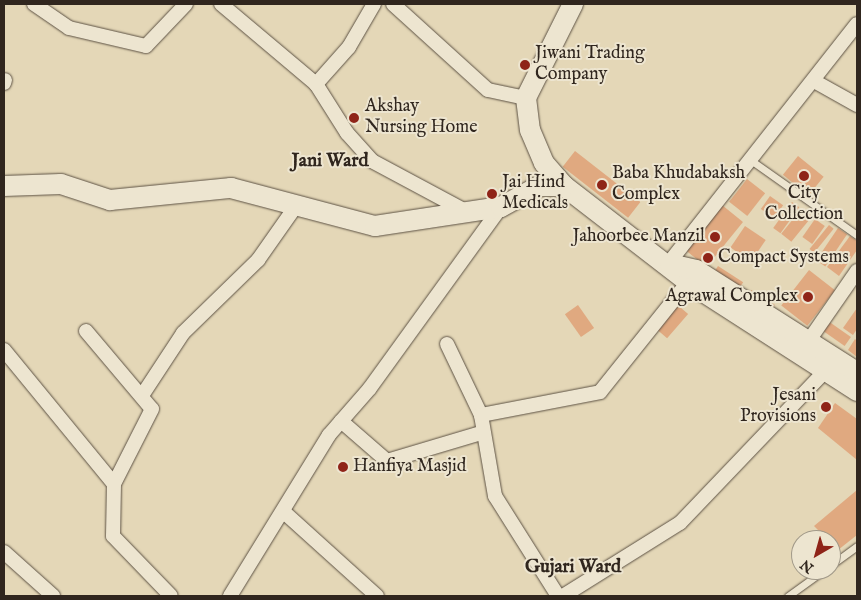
<!DOCTYPE html>
<style>
body{margin:0}
#map{position:relative;width:861px;height:600px;overflow:hidden;background:#e4d7b7;font-family:"IM FELL English",serif}
div>[style]{position:absolute}
.building>*{inset:0;background:#e0a980;transform-origin:0 0}
.roads{filter:drop-shadow(0 0 1px #5d5244) drop-shadow(0 0 1px #5d5244)}
.lane>*{height:7px;margin:-3.5px;padding:0 3.5px;transform-origin:3.5px;border-radius:3.5px;background:#ede5d0}
.street>*{height:14px;margin:-7px;padding:0 7px;transform-origin:7px;border-radius:7px;background:#ede5d0}
.secondary>*{height:20px;margin:-10px;padding:0 10px;transform-origin:10px;border-radius:10px;background:#ede5d0}
.dots>*{width:14px;height:14px;translate:-50% -50%;box-sizing:border-box;border:2px solid #ede5d0;border-radius:50%}
span{translate:-50% -50%;white-space:nowrap;text-align:center;line-height:1.15;-webkit-text-stroke:4px #ede5d0;paint-order:stroke}
.poi-label{font-size:18px;color:#30261e}
.left{translate:0 -50%;text-align:left}
.right{translate:-100% -50%;text-align:right}
.neighbourhood-label{font-size:19px;color:#30261e;font-weight:700}
.frame{position:absolute;inset:0;border:5px solid #30261e;pointer-events:none}
.north{position:absolute;left:791px;top:530px;width:50px;height:50px;box-sizing:border-box;background:#ede5d0;border:1px solid #a19989;border-radius:50%;rotate:218deg;font-size:14px;font-weight:700;line-height:20px;text-align:center;color:#30261e}
.north::after{content:'';display:block;margin:auto;width:18px;height:22px;background:#8f2418;clip-path:polygon(50% 0,100% 100%,50% 72%,0 100%)}
</style>
<div id="map">
<div class="building">
<div style="left:575px;top:151px;width:83px;height:20px;rotate:38deg"></div>
<div style="left:798px;top:156px;width:33px;height:24px;rotate:39deg"></div>
<div style="left:747px;top:179px;width:23px;height:29px;rotate:38deg"></div>
<div style="left:770px;top:196px;width:16px;height:16px;rotate:35deg"></div>
<div style="left:792px;top:202px;width:9px;height:32px;rotate:36deg"></div>
<div style="left:722px;top:205px;width:27px;height:58px;rotate:39deg"></div>
<div style="left:802px;top:208px;width:13px;height:33px;rotate:39deg"></div>
<div style="left:815px;top:219px;width:12px;height:22px;rotate:35deg"></div>
<div style="left:829px;top:225px;width:6px;height:31px;rotate:39deg"></div>
<div style="left:745px;top:226px;width:25px;height:26px;rotate:34deg"></div>
<div style="left:838px;top:228px;width:11px;height:39px;rotate:34deg"></div>
<div style="clip-path:polygon(850px 236px,857px 241px,857px 250px,839px 276px,827px 267px)"></div>
<div style="left:718px;top:266px;width:30px;height:11px;rotate:33deg"></div>
<div style="left:809px;top:270px;width:33px;height:45px;rotate:38deg"></div>
<div style="left:751px;top:290px;width:28px;height:7px;rotate:32deg"></div>
<div style="left:673px;top:301px;width:20px;height:32px;rotate:41deg"></div>
<div style="left:578px;top:305px;width:28px;height:16px;rotate:55deg"></div>
<div style="clip-path:polygon(857px 308px,857px 329px,853px 335px,843px 328px)"></div>
<div style="left:828px;top:321px;width:28px;height:11px;rotate:35deg"></div>
<div style="clip-path:polygon(855px 339px,857px 341px,857px 357px,848px 350px)"></div>
<div style="clip-path:polygon(835px 403px,857px 419px,857px 460px,818px 428px)"></div>
<div style="clip-path:polygon(857px 490px,857px 535px,838px 550px,814px 526px)"></div>
</div>
<div class="roads">
<div class="lane">
<div style="left:752px;top:161px;width:128px;rotate:35.2deg"></div>
<div style="left:831px;top:565px;width:32px;rotate:-36deg"></div>
<div style="left:788px;top:596px;width:44px;rotate:-35.8deg"></div>
</div>
<div class="street">
<div style="left:34px;top:4px;width:42px;rotate:34.4deg"></div>
<div style="left:69px;top:28px;width:79px;rotate:13.2deg"></div>
<div style="left:146px;top:46px;width:58px;rotate:-46.4deg"></div>
<div style="left:221px;top:4px;width:124px;rotate:40.1deg"></div>
<div style="left:374px;top:4px;width:50px;rotate:120.2deg"></div>
<div style="left:349px;top:47px;width:50px;rotate:131.7deg"></div>
<div style="left:316px;top:84px;width:58px;rotate:57.7deg"></div>
<div style="left:347px;top:133px;width:38px;rotate:48deg"></div>
<div style="left:372px;top:161px;width:108px;rotate:28.2deg"></div>
<div style="left:393px;top:4px;width:128px;rotate:42.2deg"></div>
<div style="left:488px;top:90px;width:39px;rotate:12deg"></div>
<div style="left:814px;top:81px;width:49px;rotate:29.2deg"></div>
<div style="left:4px;top:83px;width:3px;rotate:-72deg"></div>
<div style="left:668px;top:264px;width:305px;rotate:-51.8deg"></div>
<div style="left:86px;top:331px;width:102px;rotate:49.8deg"></div>
<div style="left:152px;top:409px;width:84px;rotate:116.9deg"></div>
<div style="left:114px;top:484px;width:52px;rotate:91.1deg"></div>
<div style="left:113px;top:536px;width:83px;rotate:46deg"></div>
<div style="left:447px;top:344px;width:79px;rotate:64.4deg"></div>
<div style="left:481px;top:415px;width:82px;rotate:80.2deg"></div>
<div style="left:495px;top:496px;width:118px;rotate:57.8deg"></div>
<div style="left:803px;top:349px;width:95px;rotate:-55.3deg"></div>
<div style="left:4px;top:350px;width:173px;rotate:50.6deg"></div>
<div style="left:143px;top:394px;width:73px;rotate:-56.7deg"></div>
<div style="left:183px;top:333px;width:105px;rotate:-44.2deg"></div>
<div style="left:258px;top:260px;width:66px;rotate:-54.9deg"></div>
<div style="left:481px;top:415px;width:121px;rotate:-10.9deg"></div>
<div style="left:600px;top:392px;width:141px;rotate:-51.3deg"></div>
<div style="left:341px;top:421px;width:61px;rotate:41deg"></div>
<div style="left:387px;top:461px;width:98px;rotate:-16.6deg"></div>
<div style="left:285px;top:513px;width:124px;rotate:42.1deg"></div>
<div style="left:4px;top:552px;width:66px;rotate:41.9deg"></div>
<div style="left:230px;top:596px;width:189px;rotate:-58.4deg"></div>
<div style="left:329px;top:435px;width:62px;rotate:-48.9deg"></div>
<div style="left:370px;top:388px;width:223px;rotate:-54.1deg"></div>
<div style="left:563px;top:596px;width:138px;rotate:-32deg"></div>
<div style="left:680px;top:523px;width:219px;rotate:-46.3deg"></div>
</div>
<div class="secondary">
<div style="left:573px;top:4px;width:105px;rotate:116.6deg"></div>
<div style="left:526px;top:98px;width:32px;rotate:83deg"></div>
<div style="left:530px;top:130px;width:36px;rotate:67deg"></div>
<div style="left:544px;top:163px;width:30px;rotate:49deg"></div>
<div style="left:564px;top:186px;width:157px;rotate:37.7deg"></div>
<div style="left:688px;top:282px;width:201px;rotate:32.8deg"></div>
<div style="left:4px;top:186px;width:57px;rotate:-2deg"></div>
<div style="left:61px;top:184px;width:52px;rotate:18.1deg"></div>
<div style="left:110px;top:200px;width:122px;rotate:-5.7deg"></div>
<div style="left:231px;top:188px;width:149px;rotate:14.8deg"></div>
<div style="left:375px;top:226px;width:127px;rotate:-8.6deg"></div>
<div style="left:501px;top:207px;width:43px;rotate:-28.9deg"></div>
<div style="left:539px;top:186px;width:25px"></div>
<div style="left:670px;top:264px;width:27px;rotate:13deg"></div>
<div style="left:696px;top:270px;width:191px;rotate:32.4deg"></div>
</div>
</div>
<div class="dots">
<div style="left:525px;top:65px;background:#8f2418"></div>
<div style="left:354px;top:118px;background:#8f2418"></div>
<div style="left:804px;top:176px;background:#8f2418"></div>
<div style="left:602px;top:185px;background:#8f2418"></div>
<div style="left:492px;top:194px;background:#8f2418"></div>
<div style="left:715px;top:237px;background:#8f2418"></div>
<div style="left:708px;top:258px;background:#8f2418"></div>
<div style="left:808px;top:297px;background:#8f2418"></div>
<div style="left:826px;top:407px;background:#8f2418"></div>
<div style="left:343px;top:467px;background:#8f2418"></div>
</div>
<div class="poi-label">
<span class="left" style="left:535px;top:65px">Jiwani Trading<br>Company</span>
<span class="left" style="left:365px;top:118px">Akshay<br>Nursing Home</span>
<span class="left" style="left:612px;top:185px">Baba Khudabaksh<br>Complex</span>
<span class="left" style="left:502px;top:194px">Jai Hind<br>Medicals</span>
<span style="left:804px;top:205px">City<br>Collection</span>
<span class="right" style="left:705px;top:237px">Jahoorbee Manzil</span>
<span class="left" style="left:718px;top:258px">Compact Systems</span>
<span class="right" style="left:798px;top:297px">Agrawal Complex</span>
<span class="right" style="left:816px;top:407px">Jesani<br>Provisions</span>
<span class="left" style="left:353px;top:467px">Hanfiya Masjid</span>
</div>
<div class="neighbourhood-label">
<span style="left:330px;top:162px">Jani Ward</span>
<span style="left:573px;top:568px">Gujari Ward</span>
</div>
<div class="frame"></div>
<div class="north">N</div>
</div>
